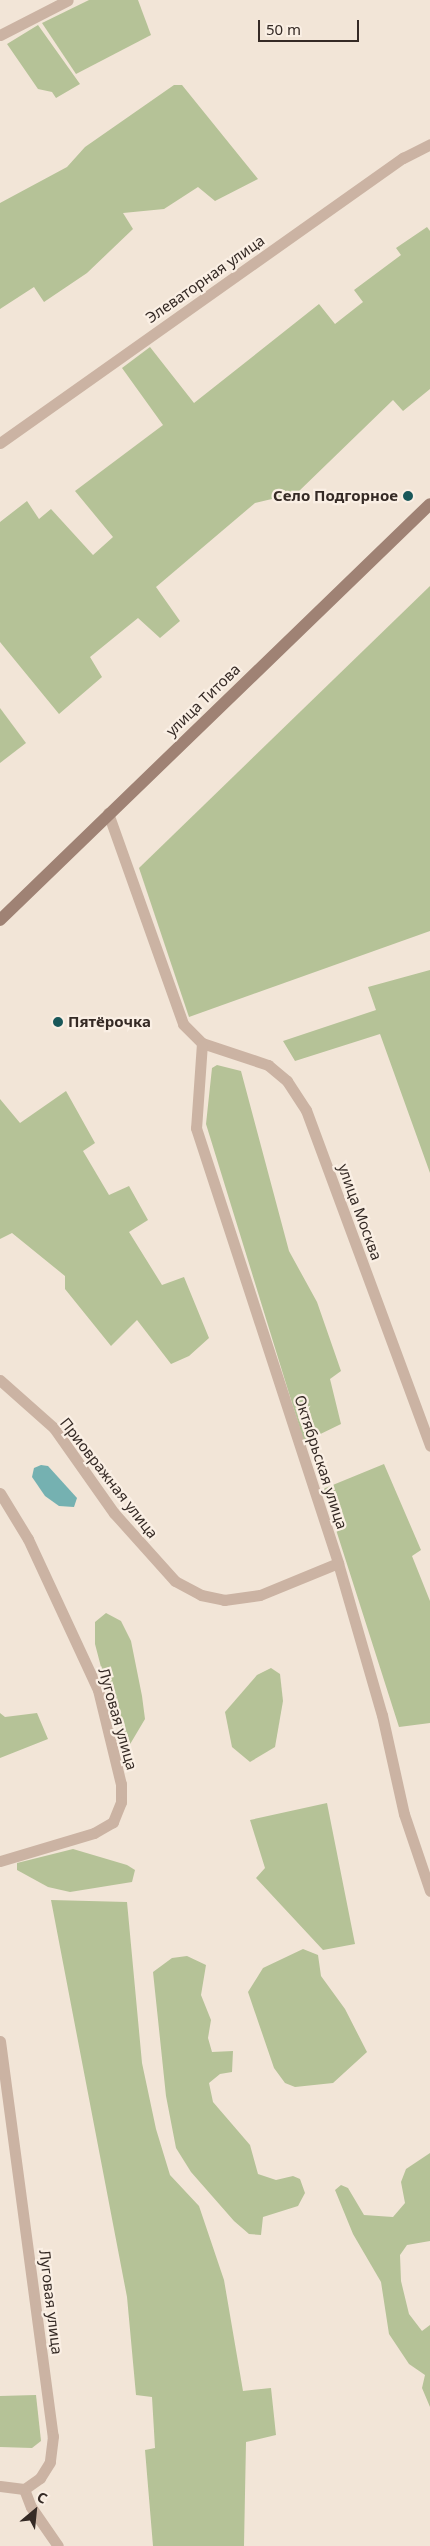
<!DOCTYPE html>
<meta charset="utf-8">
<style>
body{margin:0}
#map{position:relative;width:430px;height:2546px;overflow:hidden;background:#f2e5d7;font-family:"Noto Sans",sans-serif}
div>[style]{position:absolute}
.green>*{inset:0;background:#b5c297}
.water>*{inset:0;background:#75b1b1}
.minor>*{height:11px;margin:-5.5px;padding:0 5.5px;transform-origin:5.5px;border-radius:5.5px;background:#cbb3a3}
.secondary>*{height:12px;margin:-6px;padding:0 6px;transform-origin:6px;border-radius:6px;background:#9f8274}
.dots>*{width:14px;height:14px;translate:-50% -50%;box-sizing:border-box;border:2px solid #faefe4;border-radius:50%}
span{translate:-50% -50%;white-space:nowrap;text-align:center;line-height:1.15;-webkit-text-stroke:4.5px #faefe4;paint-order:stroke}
.street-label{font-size:15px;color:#352a25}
.poi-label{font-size:15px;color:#352a25;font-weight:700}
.right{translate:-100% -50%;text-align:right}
.left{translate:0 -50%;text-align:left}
.north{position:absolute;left:10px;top:2486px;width:50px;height:50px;-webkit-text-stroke:4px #faefe4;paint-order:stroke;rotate:28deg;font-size:14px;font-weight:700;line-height:20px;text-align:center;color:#352a25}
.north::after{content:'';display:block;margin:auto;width:18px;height:22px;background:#352a25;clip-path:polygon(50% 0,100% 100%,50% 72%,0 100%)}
.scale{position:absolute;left:258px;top:20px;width:101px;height:22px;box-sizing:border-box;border:2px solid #352a25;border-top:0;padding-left:6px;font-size:15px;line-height:18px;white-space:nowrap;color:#352a25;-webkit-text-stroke:4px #faefe4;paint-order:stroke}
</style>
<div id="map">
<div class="green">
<div style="clip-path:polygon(89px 0,138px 0,151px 35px,76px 74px,42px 23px)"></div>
<div style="clip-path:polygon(38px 25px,80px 84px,56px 98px,52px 92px,38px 89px,7px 44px)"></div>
<div style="clip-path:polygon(174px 85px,182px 85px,258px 179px,215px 201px,198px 187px,164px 209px,123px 213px,133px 229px,87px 273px,44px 302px,34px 287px,0 309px,0 203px,67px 167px,85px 147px)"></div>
<div style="clip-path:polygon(427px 227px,430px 231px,430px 389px,403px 411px,393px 400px,297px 493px,255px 503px,156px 587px,180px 621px,160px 638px,138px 618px,90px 657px,102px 677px,59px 714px,0 642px,0 522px,27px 501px,39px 519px,51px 509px,93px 555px,113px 537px,75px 491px,163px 425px,122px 368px,150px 347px,194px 403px,319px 304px,335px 324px,363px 302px,354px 290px,401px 255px,396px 248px)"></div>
<div style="clip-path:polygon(430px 586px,430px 931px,189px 1017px,139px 868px)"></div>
<div style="clip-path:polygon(0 708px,26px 743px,0 763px)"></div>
<div style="clip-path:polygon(430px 970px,430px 1173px,380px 1034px,295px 1061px,283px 1041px,376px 1010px,368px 987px)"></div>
<div style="clip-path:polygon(217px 1065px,241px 1071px,289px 1251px,317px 1302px,341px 1371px,330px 1379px,341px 1424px,304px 1442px,206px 1124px,212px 1068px)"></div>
<div style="clip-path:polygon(66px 1091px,95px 1143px,83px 1151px,109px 1195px,129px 1186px,148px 1220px,129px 1232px,162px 1285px,184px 1277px,209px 1338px,189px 1356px,171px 1364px,137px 1320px,111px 1346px,65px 1289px,65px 1276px,12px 1233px,0 1239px,0 1099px,20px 1123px)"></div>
<div style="clip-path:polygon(384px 1464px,421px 1550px,412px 1556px,430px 1601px,430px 1723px,399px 1727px,323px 1489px)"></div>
<div style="clip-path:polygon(106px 1613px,121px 1621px,131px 1641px,142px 1696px,145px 1719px,129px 1746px,121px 1739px,121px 1726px,112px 1709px,95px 1644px,95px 1622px)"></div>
<div style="clip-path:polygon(271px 1668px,280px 1674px,283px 1701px,275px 1747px,250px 1762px,232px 1747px,225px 1712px,257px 1675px)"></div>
<div style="clip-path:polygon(0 1713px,5px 1717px,37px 1713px,48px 1739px,0 1758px)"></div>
<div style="clip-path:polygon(327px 1803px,355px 1944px,323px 1950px,256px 1878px,265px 1868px,250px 1820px)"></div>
<div style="clip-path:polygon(73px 1849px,127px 1865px,135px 1870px,132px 1882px,70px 1892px,48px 1887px,17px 1870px,17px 1863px)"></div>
<div style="clip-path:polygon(51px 1900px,127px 1902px,142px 2063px,156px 2129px,170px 2175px,199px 2206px,224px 2280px,243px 2391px,271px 2388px,276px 2435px,246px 2442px,244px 2546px,153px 2546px,145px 2450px,155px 2448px,152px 2397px,136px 2395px,127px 2297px)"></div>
<div style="clip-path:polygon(303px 1949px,318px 1955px,321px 1976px,345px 2009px,367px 2052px,333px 2083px,295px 2087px,285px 2083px,274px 2068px,248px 1992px,263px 1968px)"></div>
<div style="clip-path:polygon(187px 1956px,206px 1965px,201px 1995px,211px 2020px,208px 2038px,212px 2052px,233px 2051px,232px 2072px,220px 2074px,209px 2083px,213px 2102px,250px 2145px,258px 2174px,276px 2180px,293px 2176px,300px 2179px,305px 2193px,298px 2206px,263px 2217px,261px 2235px,249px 2234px,234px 2221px,191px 2172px,176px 2148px,166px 2096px,153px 1972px,172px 1958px)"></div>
<div style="clip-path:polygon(430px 2153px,430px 2241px,407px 2245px,400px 2255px,401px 2281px,409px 2314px,422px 2331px,430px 2325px,430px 2407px,422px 2388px,425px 2375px,409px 2364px,389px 2334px,381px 2282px,353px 2234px,335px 2190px,341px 2185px,348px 2188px,364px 2215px,393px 2217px,405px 2203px,401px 2182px,406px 2169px)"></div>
<div style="clip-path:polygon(36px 2395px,41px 2441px,32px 2448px,0 2447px,0 2396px)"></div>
</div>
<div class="water">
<div style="clip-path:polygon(41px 1465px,48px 1466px,77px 1498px,74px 1507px,59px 1506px,45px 1496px,32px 1477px,34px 1468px)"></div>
</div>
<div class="minor">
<div style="left:0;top:35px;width:76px;rotate:-27.2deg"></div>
<div style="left:0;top:443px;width:494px;rotate:-35.3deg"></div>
<div style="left:403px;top:158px;width:30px;rotate:-27deg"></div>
<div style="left:108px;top:813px;width:224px;rotate:70.4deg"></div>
<div style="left:183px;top:1024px;width:27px;rotate:45deg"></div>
<div style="left:202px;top:1043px;width:70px;rotate:18.4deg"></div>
<div style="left:268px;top:1065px;width:25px;rotate:40deg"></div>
<div style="left:287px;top:1081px;width:35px;rotate:57deg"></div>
<div style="left:306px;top:1110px;width:358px;rotate:69.7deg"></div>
<div style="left:202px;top:1043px;width:85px;rotate:94deg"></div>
<div style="left:196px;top:1128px;width:458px;rotate:71.9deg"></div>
<div style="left:338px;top:1563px;width:158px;rotate:73.9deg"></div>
<div style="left:382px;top:1715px;width:101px;rotate:77.5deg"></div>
<div style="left:404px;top:1814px;width:81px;rotate:71.3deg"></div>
<div style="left:0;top:1380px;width:72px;rotate:41.6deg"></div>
<div style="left:54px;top:1428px;width:104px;rotate:54.8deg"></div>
<div style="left:114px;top:1513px;width:91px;rotate:48.1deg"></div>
<div style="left:175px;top:1581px;width:30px;rotate:28deg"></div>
<div style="left:201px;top:1595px;width:24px;rotate:12deg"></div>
<div style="left:224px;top:1600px;width:36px;rotate:-8deg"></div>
<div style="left:260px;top:1595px;width:84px;rotate:-22.3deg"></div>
<div style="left:0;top:1493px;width:54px;rotate:58.7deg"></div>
<div style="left:28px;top:1539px;width:166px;rotate:65.1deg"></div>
<div style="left:98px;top:1690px;width:97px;rotate:76.3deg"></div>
<div style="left:121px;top:1784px;width:18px;rotate:90deg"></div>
<div style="left:121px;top:1802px;width:22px;rotate:112deg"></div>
<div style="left:113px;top:1822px;width:22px;rotate:150deg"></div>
<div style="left:94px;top:1833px;width:98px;rotate:163.4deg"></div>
<div style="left:0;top:2041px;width:399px;rotate:82.4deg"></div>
<div style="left:53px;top:2436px;width:26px;rotate:97deg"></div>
<div style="left:50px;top:2462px;width:19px;rotate:122deg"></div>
<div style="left:40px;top:2478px;width:19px;rotate:145deg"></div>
<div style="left:24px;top:2489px;width:19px;rotate:69deg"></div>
<div style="left:31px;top:2507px;width:47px;rotate:55.3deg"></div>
<div style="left:0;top:2486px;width:24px;rotate:7deg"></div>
</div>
<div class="secondary">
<div style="left:0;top:920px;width:598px;rotate:-44.05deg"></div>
</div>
<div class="dots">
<div style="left:408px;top:496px;background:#195759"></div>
<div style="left:58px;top:1022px;background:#195759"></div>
</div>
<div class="street-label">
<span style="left:205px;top:279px;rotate:-35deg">Элеваторная улица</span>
<span style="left:203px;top:700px;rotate:-44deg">улица Титова</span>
<span style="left:360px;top:1212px;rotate:70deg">улица Москва</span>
<span style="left:321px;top:1462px;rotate:72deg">Октябрьская улица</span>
<span style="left:109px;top:1478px;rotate:52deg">Приовражная улица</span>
<span style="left:118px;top:1719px;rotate:74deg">Луговая улица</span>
<span style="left:51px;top:2302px;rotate:83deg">Луговая улица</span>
</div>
<div class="poi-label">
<span class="right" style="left:398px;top:496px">Село Подгорное</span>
<span class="left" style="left:68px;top:1022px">Пятёрочка</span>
</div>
<div class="north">С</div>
<div class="scale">50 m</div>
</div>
